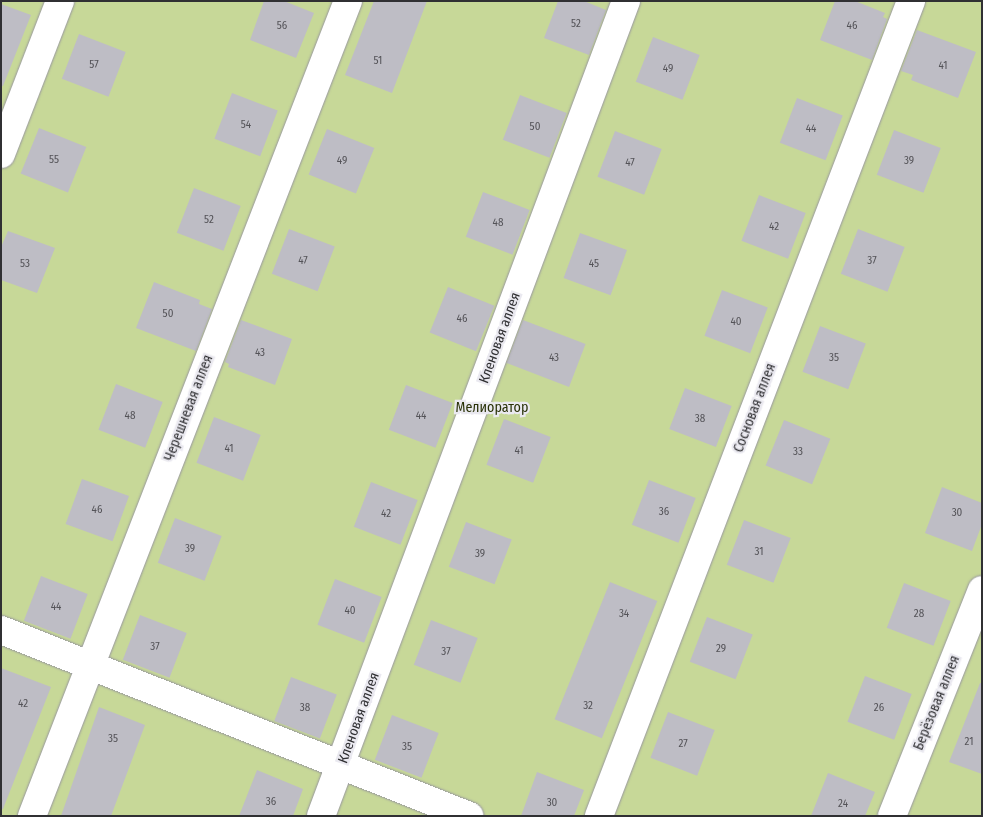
<!DOCTYPE html>
<meta charset="utf-8">
<style>
body{margin:0}
#map{position:relative;width:983px;height:817px;overflow:hidden;background:#eae9f0;font-family:"Fira Sans Condensed",sans-serif}
div>[style]{position:absolute}
.green>*{inset:0;background:#c7d898;transform-origin:0 0}
.building>*{inset:0;background:#bebdc5;transform-origin:0 0}
.roads{filter:drop-shadow(0 0 1px #98979f) drop-shadow(0 0 1px #98979f)}
.minor>*{height:28px;margin:-14px;padding:0 14px;transform-origin:14px;border-radius:14px;background:#fff}
span{translate:-50% -50%;white-space:nowrap;text-align:center;line-height:1.15;-webkit-text-stroke:4.5px #eae9f0;paint-order:stroke}
.number-label{font-size:11px;color:#545358}
.number-label span{-webkit-text-stroke-width:0}
.street-label{font-size:14px;color:#303033}
.park-label{font-size:14px;color:#283106}
.frame{position:absolute;inset:0;border:2px solid #303033;pointer-events:none}
</style>
<div id="map">
<div class="green">
<div style="left:1px;top:1px;width:981px;height:815px"></div>
</div>
<div class="building">
<div style="clip-path:polygon(264px 1px,284px 1px,314px 13px,296px 58px,250px 40px)"></div>
<div style="clip-path:polygon(374px 1px,427px 1px,392px 93px,345px 75px)"></div>
<div style="clip-path:polygon(558px 1px,584px 1px,606px 10px,589px 55px,544px 38px)"></div>
<div style="clip-path:polygon(835px 1px,855px 1px,885px 13px,883px 17px,887px 19px,872px 60px,820px 40px)"></div>
<div style="clip-path:polygon(1px 4px,31px 15px,3px 86px,1px 86px)"></div>
<div style="clip-path:polygon(917px 30px,976px 52px,958px 98px,911px 80px,913px 75px,901px 71px)"></div>
<div style="left:79px;top:34px;width:50px;height:48px;rotate:21deg"></div>
<div style="left:653px;top:37px;width:50px;height:48px;rotate:21deg"></div>
<div style="left:232px;top:93px;width:49px;height:49px;rotate:21deg"></div>
<div style="left:520px;top:95px;width:50px;height:48px;rotate:21deg"></div>
<div style="left:797px;top:98px;width:49px;height:48px;rotate:21deg"></div>
<div style="left:39px;top:128px;width:51px;height:49px;rotate:22deg"></div>
<div style="left:327px;top:129px;width:51px;height:49px;rotate:22deg"></div>
<div style="left:894px;top:130px;width:50px;height:48px;rotate:21deg"></div>
<div style="left:615px;top:131px;width:50px;height:49px;rotate:21deg"></div>
<div style="left:194px;top:188px;width:50px;height:48px;rotate:21deg"></div>
<div style="left:483px;top:192px;width:50px;height:48px;rotate:21deg"></div>
<div style="left:759px;top:195px;width:50px;height:49px;rotate:21deg"></div>
<div style="left:289px;top:229px;width:49px;height:48px;rotate:21deg"></div>
<div style="left:858px;top:229px;width:50px;height:48px;rotate:21deg"></div>
<div style="clip-path:polygon(8px 231px,55px 248px,37px 293px,1px 280px,1px 247px)"></div>
<div style="left:580px;top:233px;width:50px;height:48px;rotate:20deg"></div>
<div style="clip-path:polygon(154px 282px,200px 300px,199px 304px,212px 309px,196px 351px,136px 328px)"></div>
<div style="left:448px;top:287px;width:50px;height:49px;rotate:22deg"></div>
<div style="left:722px;top:290px;width:49px;height:49px;rotate:21deg"></div>
<div style="clip-path:polygon(241px 320px,292px 339px,275px 385px,228px 367px,229px 364px,225px 362px)"></div>
<div style="left:523px;top:320px;width:67px;height:46px;rotate:21deg"></div>
<div style="left:820px;top:326px;width:49px;height:49px;rotate:21deg"></div>
<div style="left:116px;top:384px;width:50px;height:49px;rotate:21deg"></div>
<div style="left:406px;top:385px;width:50px;height:48px;rotate:21deg"></div>
<div style="left:685px;top:388px;width:50px;height:44px;rotate:21deg"></div>
<div style="left:214px;top:417px;width:50px;height:49px;rotate:21deg"></div>
<div style="left:504px;top:419px;width:50px;height:49px;rotate:21deg"></div>
<div style="left:784px;top:420px;width:50px;height:49px;rotate:22deg"></div>
<div style="left:82px;top:479px;width:50px;height:48px;rotate:20deg"></div>
<div style="left:649px;top:480px;width:50px;height:48px;rotate:21deg"></div>
<div style="left:371px;top:482px;width:50px;height:48px;rotate:21deg"></div>
<div style="clip-path:polygon(942px 487px,982px 503px,982px 524px,972px 551px,925px 533px)"></div>
<div style="left:175px;top:518px;width:50px;height:48px;rotate:21deg"></div>
<div style="left:744px;top:520px;width:50px;height:48px;rotate:21deg"></div>
<div style="left:466px;top:522px;width:49px;height:48px;rotate:21deg"></div>
<div style="left:41px;top:576px;width:50px;height:48px;rotate:21deg"></div>
<div style="left:335px;top:579px;width:50px;height:49px;rotate:21deg"></div>
<div style="left:610px;top:582px;width:51px;height:148px;rotate:22deg"></div>
<div style="left:904px;top:583px;width:50px;height:48px;rotate:21deg"></div>
<div style="left:140px;top:615px;width:50px;height:48px;rotate:21deg"></div>
<div style="left:707px;top:617px;width:49px;height:48px;rotate:21deg"></div>
<div style="left:431px;top:620px;width:50px;height:48px;rotate:21deg"></div>
<div style="clip-path:polygon(1px 668px,51px 687px,3px 809px,1px 809px)"></div>
<div style="left:865px;top:676px;width:50px;height:49px;rotate:21deg"></div>
<div style="left:291px;top:677px;width:49px;height:47px;rotate:21deg"></div>
<div style="clip-path:polygon(980px 683px,982px 683px,982px 774px,949px 762px)"></div>
<div style="clip-path:polygon(99px 707px,145px 725px,111px 816px,61px 816px)"></div>
<div style="left:668px;top:712px;width:50px;height:49px;rotate:21deg"></div>
<div style="left:392px;top:715px;width:50px;height:48px;rotate:21deg"></div>
<div style="clip-path:polygon(257px 770px,303px 789px,293px 816px,239px 816px)"></div>
<div style="clip-path:polygon(537px 772px,584px 790px,574px 816px,521px 816px)"></div>
<div style="clip-path:polygon(828px 773px,875px 792px,865px 816px,811px 816px)"></div>
</div>
<div class="roads">
<div class="minor">
<div style="left:1px;top:154px;width:164px;rotate:-68.9deg"></div>
<div style="left:1px;top:630px;width:504px;rotate:21.67deg"></div>
<div style="left:32px;top:816px;width:874px;rotate:-68.81deg"></div>
<div style="left:321px;top:816px;width:870px;rotate:-69.48deg"></div>
<div style="left:599px;top:816px;width:873px;rotate:-69.05deg"></div>
<div style="left:892px;top:816px;width:243px;rotate:-68.3deg"></div>
</div>
</div>
<div class="number-label">
<span style="left:576px;top:24px">52</span>
<span style="left:282px;top:26px">56</span>
<span style="left:852px;top:26px">46</span>
<span style="left:378px;top:61px">51</span>
<span style="left:94px;top:65px">57</span>
<span style="left:943px;top:66px">41</span>
<span style="left:668px;top:69px">49</span>
<span style="left:246px;top:125px">54</span>
<span style="left:535px;top:127px">50</span>
<span style="left:811px;top:129px">44</span>
<span style="left:54px;top:160px">55</span>
<span style="left:342px;top:161px">49</span>
<span style="left:909px;top:161px">39</span>
<span style="left:630px;top:163px">47</span>
<span style="left:209px;top:220px">52</span>
<span style="left:498px;top:223px">48</span>
<span style="left:774px;top:227px">42</span>
<span style="left:303px;top:261px">47</span>
<span style="left:872px;top:261px">37</span>
<span style="left:25px;top:264px">53</span>
<span style="left:594px;top:264px">45</span>
<span style="left:168px;top:314px">50</span>
<span style="left:462px;top:319px">46</span>
<span style="left:736px;top:322px">40</span>
<span style="left:260px;top:353px">43</span>
<span style="left:554px;top:358px">43</span>
<span style="left:834px;top:358px">35</span>
<span style="left:130px;top:416px">48</span>
<span style="left:421px;top:416px">44</span>
<span style="left:700px;top:419px">38</span>
<span style="left:229px;top:449px">41</span>
<span style="left:519px;top:451px">41</span>
<span style="left:798px;top:452px">33</span>
<span style="left:97px;top:510px">46</span>
<span style="left:664px;top:512px">36</span>
<span style="left:957px;top:513px">30</span>
<span style="left:386px;top:514px">42</span>
<span style="left:190px;top:549px">39</span>
<span style="left:759px;top:552px">31</span>
<span style="left:480px;top:554px">39</span>
<span style="left:56px;top:607px">44</span>
<span style="left:350px;top:611px">40</span>
<span style="left:624px;top:614px">34</span>
<span style="left:919px;top:614px">28</span>
<span style="left:155px;top:647px">37</span>
<span style="left:721px;top:649px">29</span>
<span style="left:446px;top:652px">37</span>
<span style="left:23px;top:704px">42</span>
<span style="left:588px;top:706px">32</span>
<span style="left:305px;top:708px">38</span>
<span style="left:879px;top:708px">26</span>
<span style="left:113px;top:739px">35</span>
<span style="left:969px;top:742px">21</span>
<span style="left:683px;top:744px">27</span>
<span style="left:407px;top:747px">35</span>
<span style="left:271px;top:802px">36</span>
<span style="left:552px;top:803px">30</span>
<span style="left:843px;top:804px">24</span>
</div>
<div class="street-label">
<span style="left:500px;top:338px;rotate:-70deg">Кленовая аллея</span>
<span style="left:189px;top:408px;rotate:-69deg">Черешневая аллея</span>
<span style="left:755px;top:408px;rotate:-69deg">Сосновая аллея</span>
<span style="left:937px;top:703px;rotate:-68deg">Берёзовая аллея</span>
<span style="left:359px;top:718px;rotate:-70deg">Кленовая аллея</span>
</div>
<div class="park-label">
<span style="left:492px;top:408px">Мелиоратор</span>
</div>
<div class="frame"></div>
</div>
